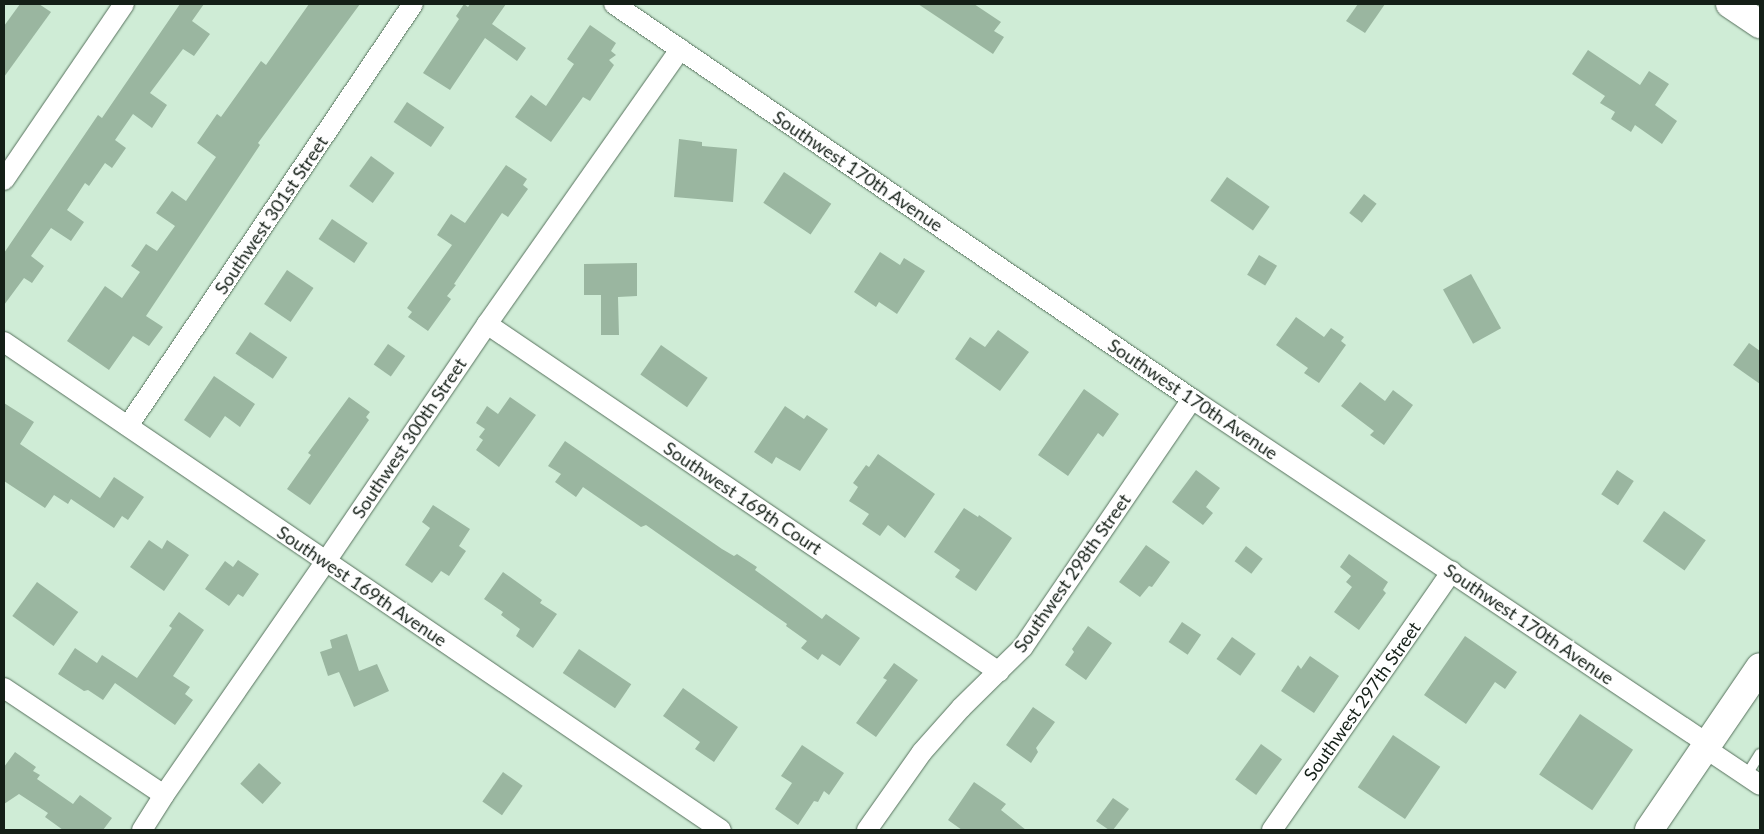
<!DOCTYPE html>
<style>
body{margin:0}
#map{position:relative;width:1764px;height:834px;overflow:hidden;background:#cfecd6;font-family:Lato,sans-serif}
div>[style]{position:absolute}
.building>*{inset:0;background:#9ab6a0;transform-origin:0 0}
.roads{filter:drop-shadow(0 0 1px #57715d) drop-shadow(0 0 1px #57715d)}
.lane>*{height:10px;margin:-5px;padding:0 5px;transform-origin:5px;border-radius:5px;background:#fff}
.street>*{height:20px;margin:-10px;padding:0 10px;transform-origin:10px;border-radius:10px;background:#fff}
.secondary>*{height:28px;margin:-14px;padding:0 14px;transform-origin:14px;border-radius:14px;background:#fff}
span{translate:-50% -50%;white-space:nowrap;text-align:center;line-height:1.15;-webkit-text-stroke:4.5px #fff;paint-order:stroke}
.street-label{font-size:18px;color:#141f17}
.frame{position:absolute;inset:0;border:5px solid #141f17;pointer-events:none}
</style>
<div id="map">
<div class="building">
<div style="clip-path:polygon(20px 4px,39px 4px,51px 12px,4px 77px,4px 26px)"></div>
<div style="clip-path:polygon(180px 4px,204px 4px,192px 21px,210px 34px,194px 56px,183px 49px,150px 93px,167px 105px,152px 128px,133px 114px,115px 140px,126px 148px,112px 168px,105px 163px,89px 186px,85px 183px,67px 210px,84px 222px,71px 241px,51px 228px,31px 256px,44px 266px,32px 283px,24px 278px,4px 305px,4px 253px,98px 115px,102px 118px)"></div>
<div style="clip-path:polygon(309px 4px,360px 4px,258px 143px,260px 145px,146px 316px,163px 327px,149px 346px,133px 336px,109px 370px,67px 341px,105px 286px,122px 298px,140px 272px,131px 266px,146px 244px,157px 251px,175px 226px,156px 213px,172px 191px,186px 201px,216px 157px,197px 143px,217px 114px,221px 117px,261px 61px,266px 65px)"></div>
<div style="clip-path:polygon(464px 4px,468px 7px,470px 4px,506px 4px,492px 24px,526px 48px,517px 61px,485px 38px,450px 90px,423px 73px,459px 19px,456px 16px)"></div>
<div style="clip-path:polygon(918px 4px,974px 4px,1001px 22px,994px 31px,1004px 37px,993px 54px)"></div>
<div style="clip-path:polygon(1358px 4px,1385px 4px,1365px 33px,1346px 21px)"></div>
<div style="clip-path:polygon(590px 25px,616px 43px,611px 51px,616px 55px,609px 60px,614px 65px,590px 101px,583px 97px,551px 142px,515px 117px,531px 95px,546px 106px,574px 64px,567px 59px)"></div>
<div style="clip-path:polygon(1588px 50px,1640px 85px,1649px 71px,1669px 84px,1655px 105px,1677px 121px,1662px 144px,1635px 125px,1631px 132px,1611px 119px,1615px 112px,1600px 103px,1605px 96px,1572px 74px)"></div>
<div style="left:407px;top:102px;width:45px;height:24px;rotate:34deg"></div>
<div style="clip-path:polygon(679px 139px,702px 142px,702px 146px,737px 149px,733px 202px,674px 197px)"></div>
<div style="left:371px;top:156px;width:29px;height:37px;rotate:36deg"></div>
<div style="clip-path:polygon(506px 165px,527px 179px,523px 185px,528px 189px,508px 217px,502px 213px,454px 284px,456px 285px,447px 296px,451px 299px,428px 331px,408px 317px,412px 312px,407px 308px,452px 245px,437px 235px,451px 214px,465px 223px)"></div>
<div style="left:784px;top:172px;width:57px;height:37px;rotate:34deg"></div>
<div style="left:1227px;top:177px;width:52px;height:29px;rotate:35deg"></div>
<div style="left:1364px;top:194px;width:16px;height:24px;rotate:38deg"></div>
<div style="left:332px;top:219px;width:43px;height:24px;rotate:34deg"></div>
<div style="clip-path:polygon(880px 252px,900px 265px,904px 258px,925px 271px,897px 314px,879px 302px,876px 307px,854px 292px)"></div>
<div style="left:1259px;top:255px;width:21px;height:23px;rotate:31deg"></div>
<div style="clip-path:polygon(637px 263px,637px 296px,618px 297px,619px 335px,601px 335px,601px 295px,584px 295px,584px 264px)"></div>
<div style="left:287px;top:270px;width:32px;height:41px;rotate:34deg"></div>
<div style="left:1471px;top:274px;width:62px;height:32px;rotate:61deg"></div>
<div style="clip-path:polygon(1296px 317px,1324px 337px,1331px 328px,1344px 337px,1341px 341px,1346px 345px,1319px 383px,1304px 373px,1308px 368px,1276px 345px)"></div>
<div style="clip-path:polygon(998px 330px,1029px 352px,1000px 391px,955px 359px,970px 337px,985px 347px)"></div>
<div style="left:250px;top:332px;width:45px;height:26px;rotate:34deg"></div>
<div style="clip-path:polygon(1749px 343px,1760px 351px,1760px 384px,1733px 365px)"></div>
<div style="left:388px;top:344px;width:21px;height:25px;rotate:35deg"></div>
<div style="left:661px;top:345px;width:57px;height:36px;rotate:35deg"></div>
<div style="clip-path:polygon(214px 376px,255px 404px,240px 427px,225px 416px,210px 438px,184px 420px)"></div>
<div style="clip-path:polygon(1360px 382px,1385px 401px,1393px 390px,1413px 405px,1384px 445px,1370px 435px,1374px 431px,1341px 406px)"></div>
<div style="clip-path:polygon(1084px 389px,1119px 414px,1103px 437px,1098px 433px,1068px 476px,1038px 455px)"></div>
<div style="clip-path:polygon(349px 397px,370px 412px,366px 417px,369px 420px,310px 505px,287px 489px,311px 455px,308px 453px)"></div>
<div style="clip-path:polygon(510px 397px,536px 415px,499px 467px,476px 450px,483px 440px,479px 437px,485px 429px,476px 423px,487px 406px,498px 414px)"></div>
<div style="clip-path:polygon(4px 403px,34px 422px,20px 444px,100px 498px,114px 477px,144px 497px,128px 520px,122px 516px,114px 528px,71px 499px,68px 504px,54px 495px,45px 508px,4px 481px)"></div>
<div style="clip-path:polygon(785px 406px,804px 419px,807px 415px,828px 429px,800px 471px,776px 457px,772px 464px,754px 452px)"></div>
<div style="clip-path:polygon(565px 441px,722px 549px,734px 556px,737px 554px,757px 567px,755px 570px,822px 619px,826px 614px,860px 638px,840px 666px,822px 654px,818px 660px,801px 648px,807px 641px,786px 626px,787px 624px,646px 525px,641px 527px,583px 487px,576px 497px,555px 482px,561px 474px,548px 466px)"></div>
<div style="clip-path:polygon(878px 454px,935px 494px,905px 538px,888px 525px,880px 536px,862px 524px,869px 514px,849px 501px,858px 487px,853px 483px,866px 465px,869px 467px)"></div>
<div style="clip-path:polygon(1196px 470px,1220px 488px,1206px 507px,1213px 513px,1203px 525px,1172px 502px)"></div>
<div style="left:1617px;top:470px;width:20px;height:29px;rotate:33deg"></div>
<div style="clip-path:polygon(433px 505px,470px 529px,459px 546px,466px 551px,449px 576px,441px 571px,432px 583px,405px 565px,430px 528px,422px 522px)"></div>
<div style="clip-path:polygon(964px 508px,978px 517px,979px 515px,1012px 538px,976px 591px,955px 577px,960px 570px,934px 552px)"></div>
<div style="left:1664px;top:511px;width:51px;height:37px;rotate:35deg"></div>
<div style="clip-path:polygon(149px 540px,162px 549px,167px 540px,189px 555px,164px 591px,130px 567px)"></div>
<div style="clip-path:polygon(1146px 545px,1170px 562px,1152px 587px,1149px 586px,1140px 597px,1119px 582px)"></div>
<div style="left:1246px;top:546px;width:21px;height:19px;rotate:37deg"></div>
<div style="clip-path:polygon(1349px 554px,1388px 582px,1383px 590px,1386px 593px,1359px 630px,1334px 612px,1352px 587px,1346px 582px,1351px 576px,1340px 567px)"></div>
<div style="clip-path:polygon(238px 560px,259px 574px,243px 597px,238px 594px,229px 606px,205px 589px,225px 561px,233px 567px)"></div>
<div style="clip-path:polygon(503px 572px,542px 600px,540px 603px,557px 614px,533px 648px,516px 636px,520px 629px,501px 615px,503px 612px,484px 599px)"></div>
<div style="left:37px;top:582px;width:51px;height:42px;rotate:36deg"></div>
<div style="clip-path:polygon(179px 612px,204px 630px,173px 676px,190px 687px,185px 694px,193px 700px,175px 725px,115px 683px,103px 700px,88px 690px,84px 691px,58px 674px,75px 648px,97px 663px,102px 655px,137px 678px,172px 628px,169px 626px)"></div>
<div style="left:1182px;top:622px;width:23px;height:24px;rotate:34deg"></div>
<div style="clip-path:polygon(1088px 626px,1112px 643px,1086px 680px,1065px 665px,1074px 652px,1072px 649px)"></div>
<div style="clip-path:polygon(347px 634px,359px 671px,377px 664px,389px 691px,354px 707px,339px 672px,328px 676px,320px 652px,332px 648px,330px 640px)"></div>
<div style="clip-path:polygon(1465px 636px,1517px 672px,1505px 689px,1495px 682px,1466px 724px,1424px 695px)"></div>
<div style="left:1232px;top:637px;width:29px;height:27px;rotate:35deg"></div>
<div style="left:579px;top:649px;width:63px;height:29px;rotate:34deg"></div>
<div style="clip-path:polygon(1310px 656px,1339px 676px,1314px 713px,1281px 691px,1298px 665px,1301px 669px)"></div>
<div style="clip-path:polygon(894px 663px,918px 680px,876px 737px,856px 723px,887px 680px,883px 678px)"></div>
<div style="clip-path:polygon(683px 688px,738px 727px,714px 762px,695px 749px,700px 742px,663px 716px)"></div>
<div style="clip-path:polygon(1033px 707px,1055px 722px,1036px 748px,1038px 752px,1031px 763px,1006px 745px)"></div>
<div style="left:1580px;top:714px;width:64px;height:73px;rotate:34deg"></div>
<div style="left:1393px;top:735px;width:57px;height:63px;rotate:34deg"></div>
<div style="left:1261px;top:744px;width:26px;height:44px;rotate:36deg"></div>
<div style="clip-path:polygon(802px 745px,844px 773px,829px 795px,824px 791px,818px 802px,814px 801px,798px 825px,775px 809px,792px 783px,781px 776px)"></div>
<div style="clip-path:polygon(15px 752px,36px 767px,33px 771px,40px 775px,37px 779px,73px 804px,80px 795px,112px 818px,103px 830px,63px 830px,45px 817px,48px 813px,19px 794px,4px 804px,4px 767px)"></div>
<div style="left:259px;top:763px;width:30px;height:28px;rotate:42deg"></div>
<div style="left:503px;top:772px;width:24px;height:36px;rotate:35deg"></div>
<div style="clip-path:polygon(974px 782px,1006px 804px,1001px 810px,1026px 830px,962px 830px,948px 820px)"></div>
<div style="clip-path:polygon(1113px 798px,1129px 809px,1113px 830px,1109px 830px,1096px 821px)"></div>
</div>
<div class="roads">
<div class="lane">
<div style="left:1746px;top:776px;width:26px;rotate:-58deg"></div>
</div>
<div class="street">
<div style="left:614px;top:4px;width:700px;rotate:34.35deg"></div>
<div style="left:1192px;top:399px;width:621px;rotate:33.77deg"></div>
<div style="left:4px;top:180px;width:213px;rotate:-55.7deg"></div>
<div style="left:487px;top:324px;width:619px;rotate:34.2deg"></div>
<div style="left:4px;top:342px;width:867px;rotate:34.24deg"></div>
<div style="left:128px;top:426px;width:509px;rotate:-55.97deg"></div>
<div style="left:4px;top:688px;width:192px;rotate:33.8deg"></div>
<div style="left:1705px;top:748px;width:66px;rotate:33.9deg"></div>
<div style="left:142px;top:830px;width:41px;rotate:-57.8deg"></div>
<div style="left:164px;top:795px;width:285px;rotate:-55.3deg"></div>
<div style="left:326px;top:561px;width:287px;rotate:-55.8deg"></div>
<div style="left:487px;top:324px;width:336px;rotate:-54.9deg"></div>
<div style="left:867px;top:830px;width:95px;rotate:-54.8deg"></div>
<div style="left:922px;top:752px;width:59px;rotate:-48.4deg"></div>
<div style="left:961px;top:708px;width:87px;rotate:-44.5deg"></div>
<div style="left:1023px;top:647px;width:300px;rotate:-55.7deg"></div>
<div style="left:1272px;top:830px;width:315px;rotate:-55.2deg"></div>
</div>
<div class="secondary">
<div style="left:1730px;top:4px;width:36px;rotate:34deg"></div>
<div style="left:1649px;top:830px;width:197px;rotate:-55.7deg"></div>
</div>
</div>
<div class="street-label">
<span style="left:858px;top:171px;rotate:34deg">Southwest 170th Avenue</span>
<span style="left:271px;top:215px;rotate:-56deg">Southwest 301st Street</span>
<span style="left:1193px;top:399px;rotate:34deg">Southwest 170th Avenue</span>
<span style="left:409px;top:438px;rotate:-56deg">Southwest 300th Street</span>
<span style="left:743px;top:498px;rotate:34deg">Southwest 169th Court</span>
<span style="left:1072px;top:573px;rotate:-55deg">Southwest 298th Street</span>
<span style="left:362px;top:586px;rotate:34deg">Southwest 169th Avenue</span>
<span style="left:1529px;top:624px;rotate:34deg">Southwest 170th Avenue</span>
<span style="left:1362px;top:701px;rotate:-55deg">Southwest 297th Street</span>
</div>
<div class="frame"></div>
</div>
